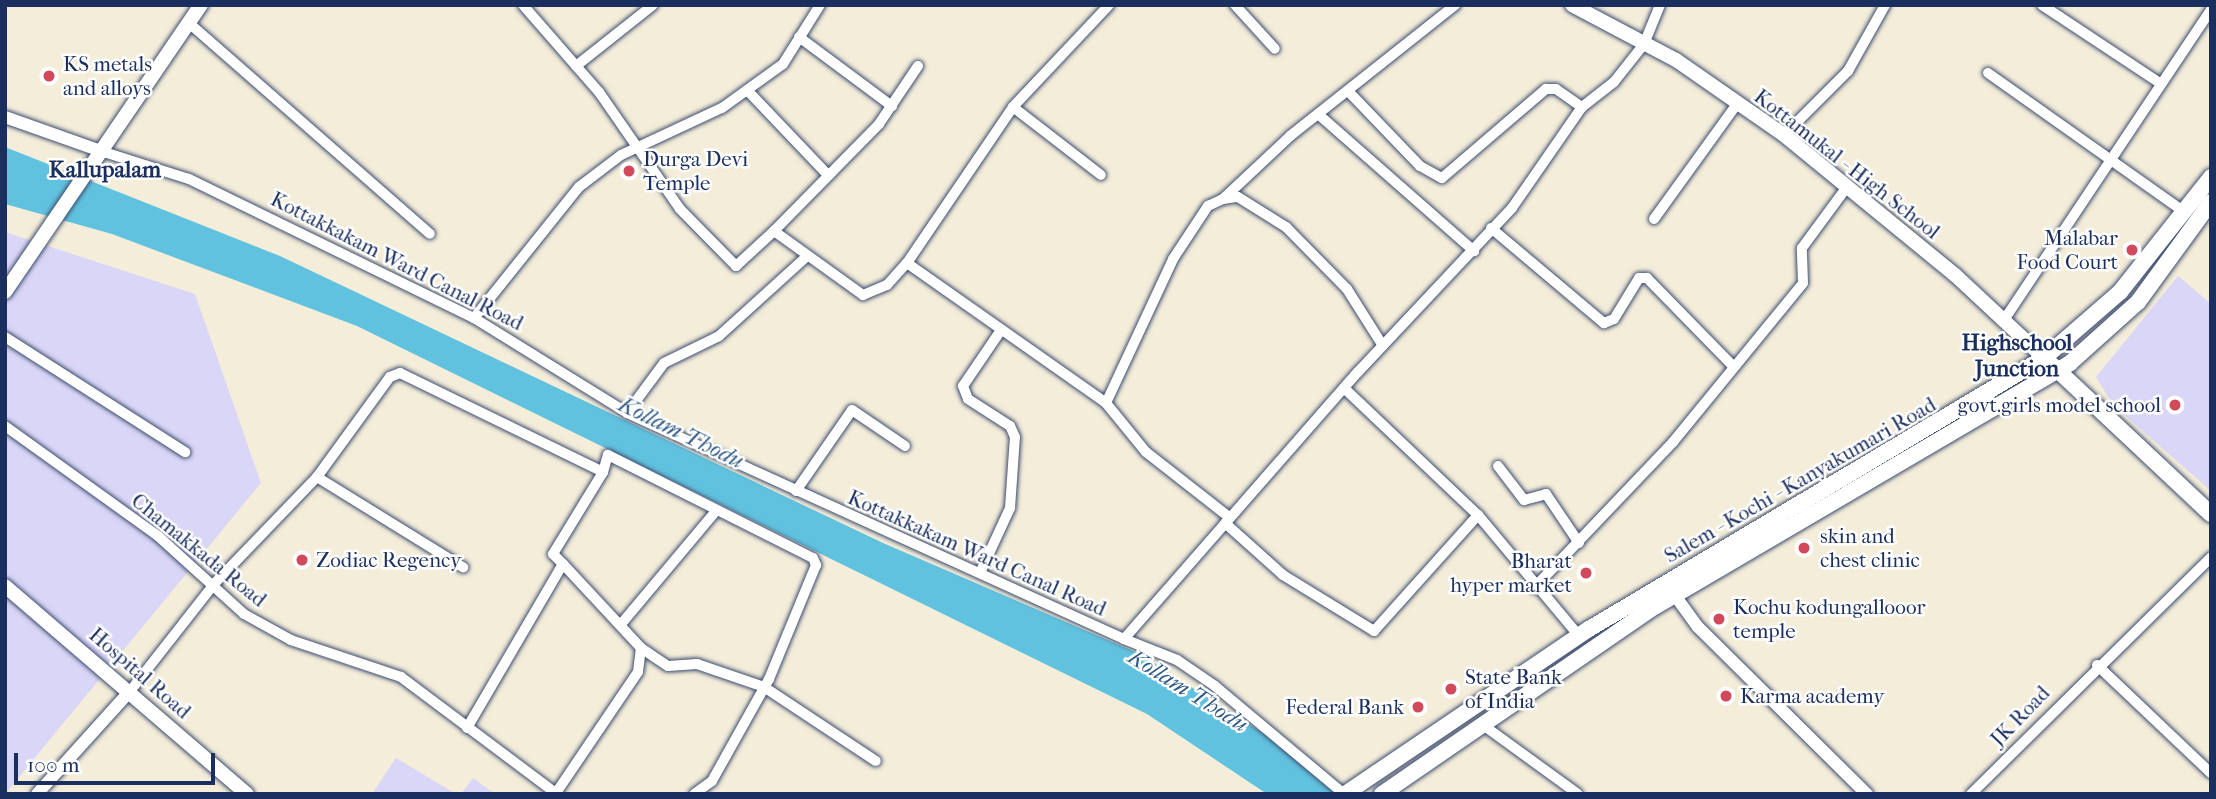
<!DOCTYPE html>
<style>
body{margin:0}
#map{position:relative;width:2216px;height:799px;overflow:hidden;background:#f4edd9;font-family:"IM FELL French Canon",serif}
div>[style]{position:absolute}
.built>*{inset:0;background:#dad6f7}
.water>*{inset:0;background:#61c2df}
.roads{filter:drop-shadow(0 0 2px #3c4c70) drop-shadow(0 0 2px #3c4c70)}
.minor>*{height:10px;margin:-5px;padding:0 5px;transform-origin:5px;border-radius:5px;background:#fff}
.tertiary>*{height:12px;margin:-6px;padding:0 6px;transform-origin:6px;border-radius:6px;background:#fff}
.secondary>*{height:14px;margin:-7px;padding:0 7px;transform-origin:7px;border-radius:7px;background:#fff}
.primary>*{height:16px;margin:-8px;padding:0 8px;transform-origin:8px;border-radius:8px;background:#fff}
.dots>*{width:19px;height:19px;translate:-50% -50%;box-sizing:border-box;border:4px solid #fff;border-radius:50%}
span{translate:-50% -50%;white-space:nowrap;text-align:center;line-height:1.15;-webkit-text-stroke:5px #fff;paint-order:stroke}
.poi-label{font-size:21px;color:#1b2f5e}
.left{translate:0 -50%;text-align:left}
.right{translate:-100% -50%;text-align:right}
.street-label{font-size:21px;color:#1b2f5e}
.neighbourhood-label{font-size:23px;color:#1b2f5e;font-weight:700}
.water-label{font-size:23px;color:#305b85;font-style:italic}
.frame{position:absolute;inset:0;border:7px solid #1b2f5e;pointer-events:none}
.scale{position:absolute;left:14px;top:753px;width:201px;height:32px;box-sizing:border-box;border:4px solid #1b2f5e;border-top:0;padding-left:9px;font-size:21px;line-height:24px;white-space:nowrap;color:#1b2f5e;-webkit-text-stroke:5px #fff;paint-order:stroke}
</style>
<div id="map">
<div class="built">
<div style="clip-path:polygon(5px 232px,195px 294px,261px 483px,5px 794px)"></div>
<div style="clip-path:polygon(2178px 276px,2211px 304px,2211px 491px,2113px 405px,2096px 377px)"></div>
<div style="clip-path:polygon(396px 758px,456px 794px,372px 794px)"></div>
<div style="clip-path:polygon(473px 778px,495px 794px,461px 794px)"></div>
</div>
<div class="water">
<div style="clip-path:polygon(5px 147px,280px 256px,883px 543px,1140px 654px,1325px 773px,1343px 794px,1267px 794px,1147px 714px,357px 326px,112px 234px,5px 204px)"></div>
</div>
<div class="roads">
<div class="minor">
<div style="left:523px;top:5px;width:116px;rotate:48.9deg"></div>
<div style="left:599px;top:92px;width:142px;rotate:55.3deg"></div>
<div style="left:680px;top:209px;width:80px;rotate:45.5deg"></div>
<div style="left:736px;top:266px;width:52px;rotate:-42.6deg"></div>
<div style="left:774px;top:231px;width:110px;rotate:35.7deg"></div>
<div style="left:863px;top:295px;width:26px;rotate:-23deg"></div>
<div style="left:887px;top:285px;width:30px;rotate:-48deg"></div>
<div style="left:1109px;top:5px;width:140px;rotate:133.3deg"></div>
<div style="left:1013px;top:107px;width:189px;rotate:124.2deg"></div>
<div style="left:907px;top:263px;width:243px;rotate:35.1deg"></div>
<div style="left:1106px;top:403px;width:63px;rotate:50.8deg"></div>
<div style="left:1146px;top:452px;width:105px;rotate:38.1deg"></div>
<div style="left:1235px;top:5px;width:59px;rotate:47.7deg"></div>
<div style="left:2042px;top:5px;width:141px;rotate:33.5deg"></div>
<div style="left:189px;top:23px;width:320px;rotate:41.2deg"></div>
<div style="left:799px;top:37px;width:116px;rotate:36.6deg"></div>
<div style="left:576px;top:66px;width:98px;rotate:-38.4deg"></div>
<div style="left:1988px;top:73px;width:240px;rotate:35.3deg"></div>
<div style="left:747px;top:90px;width:117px;rotate:46.4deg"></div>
<div style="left:1348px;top:91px;width:104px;rotate:46.2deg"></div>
<div style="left:1420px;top:166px;width:25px;rotate:29deg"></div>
<div style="left:1442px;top:178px;width:137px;rotate:-40.6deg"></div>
<div style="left:1546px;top:89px;width:10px"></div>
<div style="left:1556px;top:89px;width:32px;rotate:35deg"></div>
<div style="left:1013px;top:107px;width:111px;rotate:37.7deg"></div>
<div style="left:1318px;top:114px;width:208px;rotate:41.3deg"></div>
<div style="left:1784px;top:135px;width:91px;rotate:-45deg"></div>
<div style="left:1848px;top:71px;width:76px;rotate:-60.7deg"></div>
<div style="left:104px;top:152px;width:89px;rotate:17.6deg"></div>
<div style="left:189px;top:179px;width:317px;rotate:26deg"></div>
<div style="left:474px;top:318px;width:180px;rotate:31.8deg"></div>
<div style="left:627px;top:413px;width:546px;rotate:24.45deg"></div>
<div style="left:1124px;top:639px;width:355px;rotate:-48.8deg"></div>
<div style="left:1358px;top:372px;width:225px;rotate:-46.8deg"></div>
<div style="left:1512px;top:208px;width:123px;rotate:-55.3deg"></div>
<div style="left:1582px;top:107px;width:41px;rotate:-38deg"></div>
<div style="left:1614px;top:82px;width:48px;rotate:-51.7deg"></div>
<div style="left:1644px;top:44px;width:42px;rotate:-67.7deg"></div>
<div style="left:1223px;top:199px;width:92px;rotate:-43.2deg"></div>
<div style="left:1290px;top:136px;width:211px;rotate:-38.4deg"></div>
<div style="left:1654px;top:219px;width:142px;rotate:-54.2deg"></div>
<div style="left:1491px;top:228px;width:148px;rotate:40.1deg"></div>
<div style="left:1604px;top:323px;width:11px;rotate:-22deg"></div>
<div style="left:1614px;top:319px;width:48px;rotate:-58.6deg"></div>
<div style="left:1639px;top:278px;width:8px"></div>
<div style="left:1647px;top:278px;width:124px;rotate:45.7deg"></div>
<div style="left:774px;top:231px;width:150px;rotate:-45.5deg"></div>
<div style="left:879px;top:124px;width:70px;rotate:-56.1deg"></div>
<div style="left:474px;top:318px;width:168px;rotate:-51.3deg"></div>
<div style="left:579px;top:187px;width:53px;rotate:-37.3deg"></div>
<div style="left:621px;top:155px;width:111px;rotate:-25deg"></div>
<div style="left:722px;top:108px;width:75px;rotate:-35.8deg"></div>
<div style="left:783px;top:64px;width:70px;rotate:-57.9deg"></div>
<div style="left:2004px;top:320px;width:373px;rotate:-56.3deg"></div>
<div style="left:5px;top:337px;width:214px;rotate:32.6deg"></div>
<div style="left:1344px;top:388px;width:185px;rotate:43.5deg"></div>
<div style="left:1478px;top:515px;width:158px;rotate:50.1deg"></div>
<div style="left:1106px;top:403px;width:159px;rotate:-65deg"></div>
<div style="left:1173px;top:259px;width:64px;rotate:-56.6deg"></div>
<div style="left:1208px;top:206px;width:17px;rotate:-25deg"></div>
<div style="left:1223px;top:199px;width:15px;rotate:-8deg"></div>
<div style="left:1238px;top:197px;width:57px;rotate:32deg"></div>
<div style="left:1286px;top:227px;width:87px;rotate:45.5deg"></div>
<div style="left:1347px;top:289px;width:67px;rotate:57.7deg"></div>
<div style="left:627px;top:413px;width:62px;rotate:-53.5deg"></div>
<div style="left:664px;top:363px;width:61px;rotate:-26.1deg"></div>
<div style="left:719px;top:336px;width:118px;rotate:-42.2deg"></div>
<div style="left:5px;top:426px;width:188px;rotate:35.7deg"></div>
<div style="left:158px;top:536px;width:116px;rotate:42.2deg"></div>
<div style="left:244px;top:614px;width:54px;rotate:29deg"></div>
<div style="left:291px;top:640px;width:116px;rotate:18.6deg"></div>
<div style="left:401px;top:677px;width:195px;rotate:36.9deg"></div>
<div style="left:1498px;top:466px;width:43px;rotate:52.6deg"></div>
<div style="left:1524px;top:500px;width:23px;rotate:-15deg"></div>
<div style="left:1546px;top:494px;width:59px;rotate:56deg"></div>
<div style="left:317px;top:477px;width:172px;rotate:31.7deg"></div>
<div style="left:796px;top:491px;width:98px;rotate:-55.3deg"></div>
<div style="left:852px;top:410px;width:64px;rotate:34.2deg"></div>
<div style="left:1225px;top:523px;width:78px;rotate:41.9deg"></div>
<div style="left:1283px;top:575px;width:107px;rotate:31.6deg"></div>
<div style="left:1374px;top:631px;width:156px;rotate:-48.1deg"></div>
<div style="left:563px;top:564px;width:115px;rotate:47.1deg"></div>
<div style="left:641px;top:648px;width:32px;rotate:34deg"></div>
<div style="left:668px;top:666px;width:29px;rotate:-4deg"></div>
<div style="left:697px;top:664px;width:71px;rotate:18.9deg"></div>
<div style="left:764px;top:687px;width:134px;rotate:33.5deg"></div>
<div style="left:980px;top:573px;width:72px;rotate:-65.2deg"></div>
<div style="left:1010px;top:508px;width:71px;rotate:-86deg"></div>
<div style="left:1015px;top:437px;width:12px;rotate:-114deg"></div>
<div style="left:1010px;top:426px;width:50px;rotate:-147.3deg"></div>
<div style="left:968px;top:399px;width:14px;rotate:-111deg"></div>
<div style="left:963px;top:386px;width:68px;rotate:-55.8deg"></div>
<div style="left:1534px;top:588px;width:202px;rotate:-46.4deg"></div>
<div style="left:1673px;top:442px;width:205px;rotate:-50.7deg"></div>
<div style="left:1803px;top:283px;width:35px;rotate:-92deg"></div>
<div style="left:1802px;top:248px;width:76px;rotate:-53.6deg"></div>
<div style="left:622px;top:623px;width:146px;rotate:-50deg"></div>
<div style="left:1124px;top:639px;width:57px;rotate:21.6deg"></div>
<div style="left:1177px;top:660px;width:46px;rotate:34.4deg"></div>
<div style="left:1215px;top:686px;width:168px;rotate:39.9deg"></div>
<div style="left:2097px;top:665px;width:157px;rotate:43.5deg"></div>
<div style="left:131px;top:690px;width:135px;rotate:-51.9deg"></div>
<div style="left:214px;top:584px;width:149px;rotate:-46.1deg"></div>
<div style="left:317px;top:477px;width:124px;rotate:-53.9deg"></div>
<div style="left:390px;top:377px;width:11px;rotate:-22deg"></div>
<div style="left:400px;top:373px;width:226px;rotate:26deg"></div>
<div style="left:603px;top:472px;width:18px;rotate:-74deg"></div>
<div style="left:608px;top:455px;width:229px;rotate:26.7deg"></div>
<div style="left:813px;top:558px;width:8px;rotate:67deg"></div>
<div style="left:816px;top:565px;width:123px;rotate:112.4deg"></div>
<div style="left:769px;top:679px;width:117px;rotate:119.2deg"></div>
<div style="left:712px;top:781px;width:22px;rotate:144deg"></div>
<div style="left:1483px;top:725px;width:117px;rotate:36deg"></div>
<div style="left:467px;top:728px;width:190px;rotate:-59.7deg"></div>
<div style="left:563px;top:564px;width:14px;rotate:-135deg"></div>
<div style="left:553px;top:554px;width:96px;rotate:-58.6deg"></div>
<div style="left:556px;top:793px;width:146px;rotate:-55.9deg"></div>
<div style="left:638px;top:672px;width:24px;rotate:-83deg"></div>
<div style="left:1971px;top:794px;width:337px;rotate:-44.6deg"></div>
</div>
<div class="tertiary">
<div style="left:5px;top:117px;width:105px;rotate:19.5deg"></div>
<div style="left:1671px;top:590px;width:46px;rotate:53.9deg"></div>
<div style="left:1698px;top:627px;width:238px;rotate:44.7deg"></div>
<div style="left:37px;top:794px;width:140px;rotate:-47.9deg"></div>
</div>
<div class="secondary">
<div style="left:1572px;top:5px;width:118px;rotate:27.9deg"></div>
<div style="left:1676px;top:60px;width:131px;rotate:34.8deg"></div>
<div style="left:1784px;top:135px;width:221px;rotate:39.3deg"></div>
<div style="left:1955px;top:275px;width:122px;rotate:43deg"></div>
<div style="left:5px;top:292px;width:348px;rotate:-55.7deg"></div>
<div style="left:5px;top:586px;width:319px;rotate:40.7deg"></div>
</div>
<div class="primary">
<div style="left:2051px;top:364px;width:219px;rotate:43.2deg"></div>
<div style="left:1345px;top:794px;width:295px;rotate:-34.1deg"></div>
<div style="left:1589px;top:629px;width:530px;rotate:-30.78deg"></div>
<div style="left:2044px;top:358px;width:101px;rotate:-41deg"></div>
<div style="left:2120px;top:292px;width:147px;rotate:-51.6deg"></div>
<div style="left:1382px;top:794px;width:332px;rotate:-34.5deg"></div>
<div style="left:1656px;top:606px;width:480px;rotate:-30.4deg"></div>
<div style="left:2070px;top:363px;width:91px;rotate:-41.9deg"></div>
<div style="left:2138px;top:302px;width:124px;rotate:-53.9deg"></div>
</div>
</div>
<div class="dots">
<div style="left:49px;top:76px;background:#d1495b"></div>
<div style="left:629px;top:171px;background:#d1495b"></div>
<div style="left:2132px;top:250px;background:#d1495b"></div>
<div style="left:2175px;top:405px;background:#d1495b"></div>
<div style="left:1804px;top:548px;background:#d1495b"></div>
<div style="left:302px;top:560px;background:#d1495b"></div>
<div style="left:1586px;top:573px;background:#d1495b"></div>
<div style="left:1719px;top:619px;background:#d1495b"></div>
<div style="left:1451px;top:689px;background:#d1495b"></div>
<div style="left:1726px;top:696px;background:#d1495b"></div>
<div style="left:1418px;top:707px;background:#d1495b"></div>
</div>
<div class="poi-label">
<span class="left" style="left:63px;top:76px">KS metals<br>and alloys</span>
<span class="left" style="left:643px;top:171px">Durga Devi<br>Temple</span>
<span class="right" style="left:2118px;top:250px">Malabar<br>Food Court</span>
<span class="right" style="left:2161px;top:405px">govt.girls model school</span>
<span class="left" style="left:1820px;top:548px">skin and<br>chest clinic</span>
<span class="left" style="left:316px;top:560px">Zodiac Regency</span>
<span class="right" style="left:1572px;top:573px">Bharat<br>hyper market</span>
<span class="left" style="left:1733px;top:619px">Kochu kodungallooor<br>temple</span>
<span class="left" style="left:1465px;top:689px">State Bank<br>of India</span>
<span class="left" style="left:1740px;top:696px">Karma academy</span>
<span class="right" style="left:1404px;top:707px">Federal Bank</span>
</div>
<div class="street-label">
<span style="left:1847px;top:164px;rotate:38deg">Kottamukal - High School</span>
<span style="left:397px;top:261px;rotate:27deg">Kottakkakam Ward Canal Road</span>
<span style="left:1800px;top:480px;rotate:-30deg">Salem - Kochi - Kanyakumari Road</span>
<span style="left:199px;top:550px;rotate:39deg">Chamakkada Road</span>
<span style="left:977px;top:553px;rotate:24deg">Kottakkakam Ward Canal Road</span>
<span style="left:140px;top:673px;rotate:41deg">Hospital Road</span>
<span style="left:2020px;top:716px;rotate:-46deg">JK Road</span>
</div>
<div class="neighbourhood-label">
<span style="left:105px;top:170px">Kallupalam</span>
<span style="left:2017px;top:356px">Highschool<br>Junction</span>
</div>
<div class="water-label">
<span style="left:681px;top:433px;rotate:26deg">Kollam Thodu</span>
<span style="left:1188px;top:691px;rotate:32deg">Kollam Thodu</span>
</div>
<div class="frame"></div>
<div class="scale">100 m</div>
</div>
